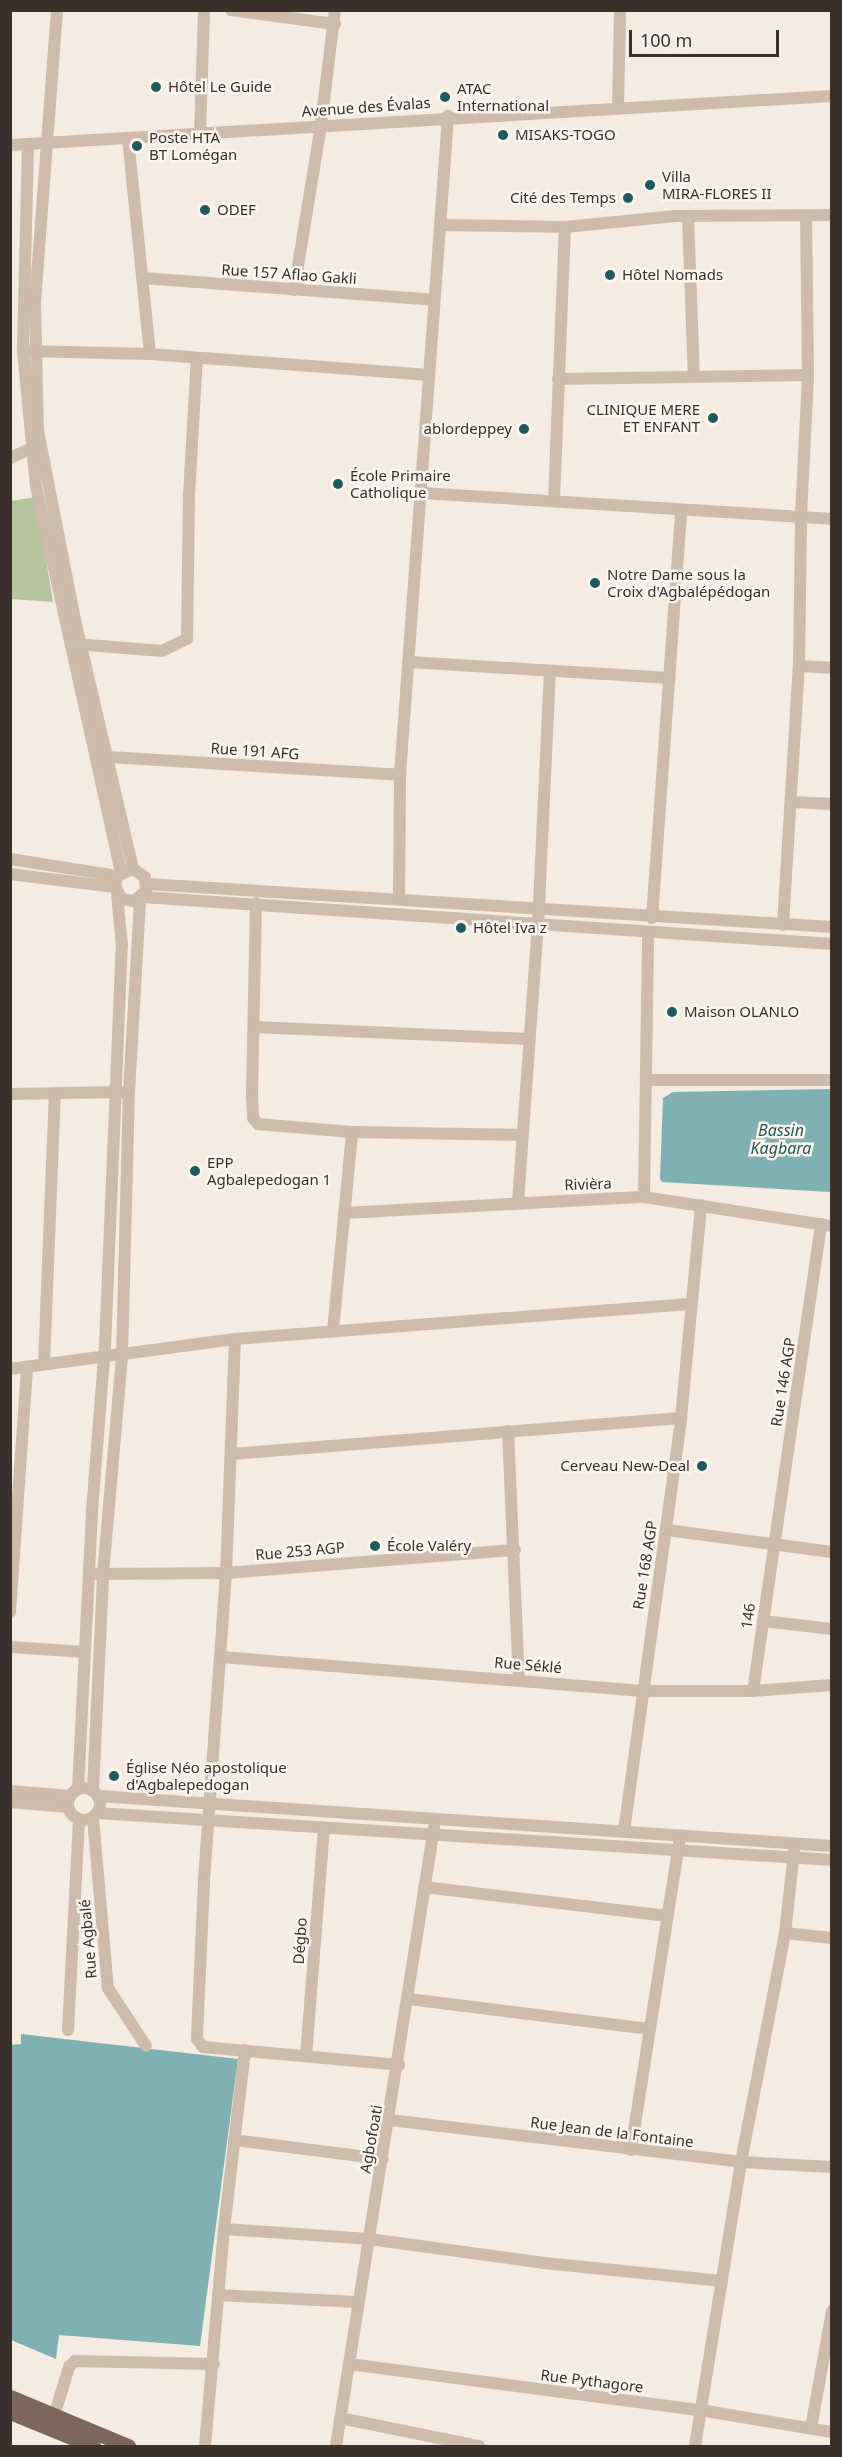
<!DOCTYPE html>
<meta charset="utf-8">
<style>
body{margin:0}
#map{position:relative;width:842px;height:2457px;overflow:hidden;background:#f4ebe1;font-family:"Noto Sans",sans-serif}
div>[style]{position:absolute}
.green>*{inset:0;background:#b8c4a0}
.water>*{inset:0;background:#7fb0b2}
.minor>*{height:12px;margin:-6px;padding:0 6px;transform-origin:6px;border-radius:6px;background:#cdbbac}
.minor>.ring{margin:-6px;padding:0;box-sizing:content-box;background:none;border:12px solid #cdbbac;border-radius:50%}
.major>*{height:15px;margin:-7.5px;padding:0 7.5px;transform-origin:7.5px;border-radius:7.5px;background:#7d675c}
.dots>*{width:16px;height:16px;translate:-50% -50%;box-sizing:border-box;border:3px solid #fbf5ee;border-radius:50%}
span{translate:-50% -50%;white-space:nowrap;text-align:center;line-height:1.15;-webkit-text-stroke:5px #fbf5ee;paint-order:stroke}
.poi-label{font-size:15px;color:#3b302b}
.left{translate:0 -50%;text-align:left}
.right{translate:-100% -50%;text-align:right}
.street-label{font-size:15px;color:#3b302b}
.water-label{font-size:16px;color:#1f5a5e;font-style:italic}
.frame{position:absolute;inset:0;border:12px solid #3b302b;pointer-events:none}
.scale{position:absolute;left:629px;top:30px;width:150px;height:27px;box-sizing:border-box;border:3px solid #3b302b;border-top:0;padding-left:8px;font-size:18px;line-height:21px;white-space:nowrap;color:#3b302b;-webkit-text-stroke:4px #fbf5ee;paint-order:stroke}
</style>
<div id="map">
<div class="green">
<div style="clip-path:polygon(36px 497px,53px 602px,11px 599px,10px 501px)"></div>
</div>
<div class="water">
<div style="clip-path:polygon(831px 1089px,830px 1192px,662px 1182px,660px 1179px,663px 1098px,673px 1092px)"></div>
<div style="clip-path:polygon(21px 2034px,238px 2059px,200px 2346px,59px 2335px,56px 2359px,11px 2340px,11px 2045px,21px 2044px)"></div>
</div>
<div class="minor">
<div style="left:57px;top:10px;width:294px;rotate:94.3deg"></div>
<div style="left:35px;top:303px;width:128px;rotate:88.7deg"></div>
<div style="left:38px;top:431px;width:197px;rotate:78.9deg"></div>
<div style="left:76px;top:624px;width:252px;rotate:76.9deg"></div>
<div style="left:231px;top:10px;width:105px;rotate:7.7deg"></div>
<div style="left:618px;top:107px;width:97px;rotate:-88.8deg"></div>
<div style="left:200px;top:133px;width:123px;rotate:-88.1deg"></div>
<div style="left:128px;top:138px;width:217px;rotate:84.2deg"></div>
<div style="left:28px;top:144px;width:207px;rotate:91.4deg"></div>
<div style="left:23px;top:351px;width:136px;rotate:84.5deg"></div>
<div style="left:36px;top:486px;width:395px;rotate:77.6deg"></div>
<div style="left:10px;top:145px;width:823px;rotate:-3.41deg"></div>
<div style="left:688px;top:216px;width:161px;rotate:87.9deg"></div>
<div style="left:441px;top:225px;width:124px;rotate:0.9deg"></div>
<div style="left:565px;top:227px;width:111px;rotate:-5.7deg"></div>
<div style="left:675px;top:216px;width:157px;rotate:-0.4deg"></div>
<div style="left:143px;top:278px;width:291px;rotate:4.3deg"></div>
<div style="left:294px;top:290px;width:167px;rotate:-80.7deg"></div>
<div style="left:321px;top:125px;width:116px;rotate:-83.1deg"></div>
<div style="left:26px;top:351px;width:124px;rotate:1.4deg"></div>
<div style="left:150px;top:354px;width:280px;rotate:4.3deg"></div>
<div style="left:558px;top:379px;width:250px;rotate:-0.9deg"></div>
<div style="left:10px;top:458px;width:24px;rotate:-24deg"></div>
<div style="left:421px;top:493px;width:412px;rotate:3.6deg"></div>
<div style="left:554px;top:500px;width:273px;rotate:-87.7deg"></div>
<div style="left:76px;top:644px;width:86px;rotate:4.7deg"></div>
<div style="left:162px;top:651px;width:28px;rotate:-26deg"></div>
<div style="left:187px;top:639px;width:144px;rotate:-89.2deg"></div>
<div style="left:189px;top:495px;width:137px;rotate:-86.7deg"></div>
<div style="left:409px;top:662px;width:261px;rotate:3.5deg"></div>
<div style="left:799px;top:666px;width:33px;rotate:3deg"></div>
<div style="left:109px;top:757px;width:292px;rotate:3.5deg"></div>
<div style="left:792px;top:802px;width:40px;rotate:2.9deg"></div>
<div style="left:10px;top:859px;width:108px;rotate:9deg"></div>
<div style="left:117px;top:876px;width:17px;rotate:-24deg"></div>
<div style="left:133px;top:869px;width:14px;rotate:34deg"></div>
<div style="left:145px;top:877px;width:14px;rotate:86deg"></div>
<div style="left:146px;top:891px;width:16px;rotate:140deg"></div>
<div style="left:134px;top:901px;width:12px;rotate:-171deg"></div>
<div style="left:122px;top:899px;width:14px;rotate:-120deg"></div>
<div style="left:115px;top:887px;width:11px;rotate:-80deg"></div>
<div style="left:10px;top:874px;width:106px;rotate:7.1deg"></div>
<div style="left:147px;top:884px;width:686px;rotate:3.59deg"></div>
<div style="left:142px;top:897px;width:692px;rotate:3.9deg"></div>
<div style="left:399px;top:898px;width:123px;rotate:-89.5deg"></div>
<div style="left:400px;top:775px;width:661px;rotate:-85.83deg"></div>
<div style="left:256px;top:903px;width:193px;rotate:91.2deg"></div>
<div style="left:252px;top:1096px;width:22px;rotate:87deg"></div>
<div style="left:253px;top:1118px;width:8px;rotate:50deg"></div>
<div style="left:258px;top:1124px;width:94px;rotate:4.9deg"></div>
<div style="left:352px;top:1132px;width:169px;rotate:1deg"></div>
<div style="left:652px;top:918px;width:409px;rotate:-85.9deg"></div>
<div style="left:783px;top:925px;width:259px;rotate:-86.5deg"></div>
<div style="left:799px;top:666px;width:151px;rotate:-89.2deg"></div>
<div style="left:801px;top:515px;width:140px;rotate:-87.1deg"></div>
<div style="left:808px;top:375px;width:159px;rotate:-90.7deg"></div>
<div style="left:255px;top:1027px;width:274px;rotate:2.5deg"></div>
<div style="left:648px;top:1080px;width:184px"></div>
<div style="left:10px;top:1094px;width:113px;rotate:-1deg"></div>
<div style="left:644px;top:1197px;width:263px;rotate:-89.1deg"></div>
<div style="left:518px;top:1202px;width:278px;rotate:-85.9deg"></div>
<div style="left:538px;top:925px;width:254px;rotate:-87.3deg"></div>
<div style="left:344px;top:1213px;width:300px;rotate:-3.1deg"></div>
<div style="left:644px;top:1197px;width:190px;rotate:8.8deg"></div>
<div style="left:333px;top:1331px;width:200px;rotate:-84.5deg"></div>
<div style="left:235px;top:1339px;width:234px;rotate:92.2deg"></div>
<div style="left:226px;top:1573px;width:310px;rotate:94.1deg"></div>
<div style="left:204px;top:1882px;width:157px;rotate:92.6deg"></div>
<div style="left:197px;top:2039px;width:10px;rotate:53deg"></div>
<div style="left:203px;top:2047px;width:197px;rotate:5.2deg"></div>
<div style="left:44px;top:1364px;width:271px;rotate:-87.7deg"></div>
<div style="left:10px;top:1369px;width:227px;rotate:-7.6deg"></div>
<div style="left:235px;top:1339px;width:456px;rotate:-4.4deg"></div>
<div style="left:508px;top:1431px;width:247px;rotate:87.5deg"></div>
<div style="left:232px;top:1454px;width:450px;rotate:-4.6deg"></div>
<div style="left:667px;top:1530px;width:166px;rotate:7.6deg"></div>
<div style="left:97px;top:1574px;width:129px;rotate:-0.4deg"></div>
<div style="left:226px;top:1573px;width:290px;rotate:-4.6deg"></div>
<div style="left:10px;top:1612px;width:246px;rotate:-86deg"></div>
<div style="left:763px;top:1621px;width:69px;rotate:6.6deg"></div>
<div style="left:10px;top:1647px;width:75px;rotate:3.8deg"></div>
<div style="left:221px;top:1657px;width:420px;rotate:4.6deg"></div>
<div style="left:640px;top:1691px;width:113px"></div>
<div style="left:753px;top:1691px;width:79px;rotate:-4.3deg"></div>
<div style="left:753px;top:1691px;width:472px;rotate:-81.7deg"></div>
<div class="ring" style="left:68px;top:1788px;width:20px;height:20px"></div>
<div style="left:78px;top:1789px;width:278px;rotate:-87.1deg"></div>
<div style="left:92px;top:1511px;width:166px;rotate:-85.5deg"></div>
<div style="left:105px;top:1346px;width:400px;rotate:-87.6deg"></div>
<div style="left:122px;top:946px;width:51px;rotate:-95.6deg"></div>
<div style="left:93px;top:1790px;width:216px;rotate:-87.3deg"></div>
<div style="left:103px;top:1574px;width:219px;rotate:-85deg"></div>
<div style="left:122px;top:1356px;width:264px;rotate:-88.5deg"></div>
<div style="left:129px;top:1092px;width:193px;rotate:-86.7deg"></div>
<div style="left:10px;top:1791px;width:60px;rotate:4.8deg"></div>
<div style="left:99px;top:1796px;width:735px;rotate:3.9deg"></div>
<div style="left:10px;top:1802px;width:58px;rotate:4.9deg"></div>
<div style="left:97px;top:1813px;width:737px;rotate:3.66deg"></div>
<div style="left:93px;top:1818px;width:171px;rotate:85deg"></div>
<div style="left:108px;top:1988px;width:69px;rotate:56.8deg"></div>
<div style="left:624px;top:1831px;width:417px;rotate:-82.1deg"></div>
<div style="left:681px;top:1418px;width:214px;rotate:-84.6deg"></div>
<div style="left:424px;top:1887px;width:245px;rotate:6.8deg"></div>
<div style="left:785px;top:1933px;width:47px;rotate:6.1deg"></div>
<div style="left:409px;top:1999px;width:242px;rotate:7.1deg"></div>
<div style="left:68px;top:2030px;width:211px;rotate:-87deg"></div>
<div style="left:306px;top:2056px;width:229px;rotate:-85.5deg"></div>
<div style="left:390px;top:2120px;width:354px;rotate:6.8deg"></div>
<div style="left:741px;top:2162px;width:91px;rotate:3.1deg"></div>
<div style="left:234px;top:2140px;width:150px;rotate:7.3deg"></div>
<div style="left:631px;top:2150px;width:312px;rotate:-81.1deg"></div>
<div style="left:224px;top:2229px;width:145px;rotate:3.9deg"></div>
<div style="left:369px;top:2239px;width:177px;rotate:7.8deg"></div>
<div style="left:544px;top:2263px;width:179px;rotate:5.8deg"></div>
<div style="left:218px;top:2295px;width:140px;rotate:2.9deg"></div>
<div style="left:349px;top:2364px;width:354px;rotate:7.5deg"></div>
<div style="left:700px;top:2410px;width:134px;rotate:9.5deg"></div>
<div style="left:340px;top:2418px;width:142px;rotate:11.4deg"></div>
<div style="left:52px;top:2423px;width:59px;rotate:-73.1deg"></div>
<div style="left:69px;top:2367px;width:8px;rotate:-45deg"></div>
<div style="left:75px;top:2361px;width:139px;rotate:1.2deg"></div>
<div style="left:811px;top:2428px;width:119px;rotate:-79.8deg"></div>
<div style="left:205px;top:2446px;width:218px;rotate:-85deg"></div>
<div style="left:224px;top:2229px;width:180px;rotate:-83.3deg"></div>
<div style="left:336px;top:2446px;width:626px;rotate:-80.99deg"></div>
<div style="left:695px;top:2446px;width:288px;rotate:-80.8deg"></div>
<div style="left:741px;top:2162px;width:233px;rotate:-79.1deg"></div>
<div style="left:785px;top:1933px;width:82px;rotate:-83.7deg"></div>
</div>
<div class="major">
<div style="left:10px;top:2397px;width:128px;rotate:22.6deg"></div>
<div style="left:10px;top:2412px;width:90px;rotate:22.3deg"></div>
</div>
<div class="dots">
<div style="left:156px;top:87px;background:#1f5a5e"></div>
<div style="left:445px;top:97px;background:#1f5a5e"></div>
<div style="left:503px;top:135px;background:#1f5a5e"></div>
<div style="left:137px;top:146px;background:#1f5a5e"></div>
<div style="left:650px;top:185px;background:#1f5a5e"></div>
<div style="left:628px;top:198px;background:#1f5a5e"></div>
<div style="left:205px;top:210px;background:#1f5a5e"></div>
<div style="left:610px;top:275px;background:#1f5a5e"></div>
<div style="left:713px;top:418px;background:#1f5a5e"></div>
<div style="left:524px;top:429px;background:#1f5a5e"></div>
<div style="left:338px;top:484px;background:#1f5a5e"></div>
<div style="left:595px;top:583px;background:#1f5a5e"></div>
<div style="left:461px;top:928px;background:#1f5a5e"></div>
<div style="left:672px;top:1012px;background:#1f5a5e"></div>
<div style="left:195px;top:1171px;background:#1f5a5e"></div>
<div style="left:702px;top:1466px;background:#1f5a5e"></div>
<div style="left:375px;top:1546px;background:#1f5a5e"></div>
<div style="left:114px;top:1776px;background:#1f5a5e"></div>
</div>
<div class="poi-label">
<span class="left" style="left:168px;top:87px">Hôtel Le Guide</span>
<span class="left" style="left:457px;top:97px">ATAC<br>International</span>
<span class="left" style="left:515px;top:135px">MISAKS-TOGO</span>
<span class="left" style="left:149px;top:146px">Poste HTA<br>BT Lomégan</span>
<span class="left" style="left:662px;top:185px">Villa<br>MIRA-FLORES II</span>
<span class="right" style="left:616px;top:198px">Cité des Temps</span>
<span class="left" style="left:217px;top:210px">ODEF</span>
<span class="left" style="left:622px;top:275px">Hôtel Nomads</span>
<span class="right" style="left:700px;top:418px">CLINIQUE MERE<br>ET ENFANT</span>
<span class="right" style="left:512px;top:429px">ablordeppey</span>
<span class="left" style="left:350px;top:484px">École Primaire<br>Catholique</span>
<span class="left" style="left:607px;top:583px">Notre Dame sous la<br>Croix d'Agbalépédogan</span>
<span class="left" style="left:473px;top:928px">Hôtel Iva z</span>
<span class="left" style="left:684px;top:1012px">Maison OLANLO</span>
<span class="left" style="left:207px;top:1171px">EPP<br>Agbalepedogan 1</span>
<span class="right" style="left:690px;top:1466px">Cerveau New-Deal</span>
<span class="left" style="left:387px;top:1546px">École Valéry</span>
<span class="left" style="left:126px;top:1776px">Église Néo apostolique<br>d'Agbalepedogan</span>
</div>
<div class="street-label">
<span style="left:366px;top:107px;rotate:-4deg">Avenue des Évalas</span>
<span style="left:289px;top:274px;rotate:4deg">Rue 157 Aflao Gakli</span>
<span style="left:255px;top:751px;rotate:4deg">Rue 191 AFG</span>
<span style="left:588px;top:1184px;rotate:-2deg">Rivièra</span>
<span style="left:783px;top:1382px;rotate:-81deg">Rue 146 AGP</span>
<span style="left:300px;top:1551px;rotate:-5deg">Rue 253 AGP</span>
<span style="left:645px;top:1565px;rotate:-81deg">Rue 168 AGP</span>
<span style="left:748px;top:1616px;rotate:-82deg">146</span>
<span style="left:528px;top:1665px;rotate:5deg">Rue Séklé</span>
<span style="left:88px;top:1939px;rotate:-95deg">Rue Agbalé</span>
<span style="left:300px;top:1941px;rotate:-86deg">Dégbo</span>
<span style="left:612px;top:2132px;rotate:7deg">Rue Jean de la Fontaine</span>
<span style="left:371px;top:2139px;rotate:-80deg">Agbofoati</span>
<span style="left:592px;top:2381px;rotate:7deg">Rue Pythagore</span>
</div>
<div class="water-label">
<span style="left:781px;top:1139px">Bassin<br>Kagbara</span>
</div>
<div class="frame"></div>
<div class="scale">100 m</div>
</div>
